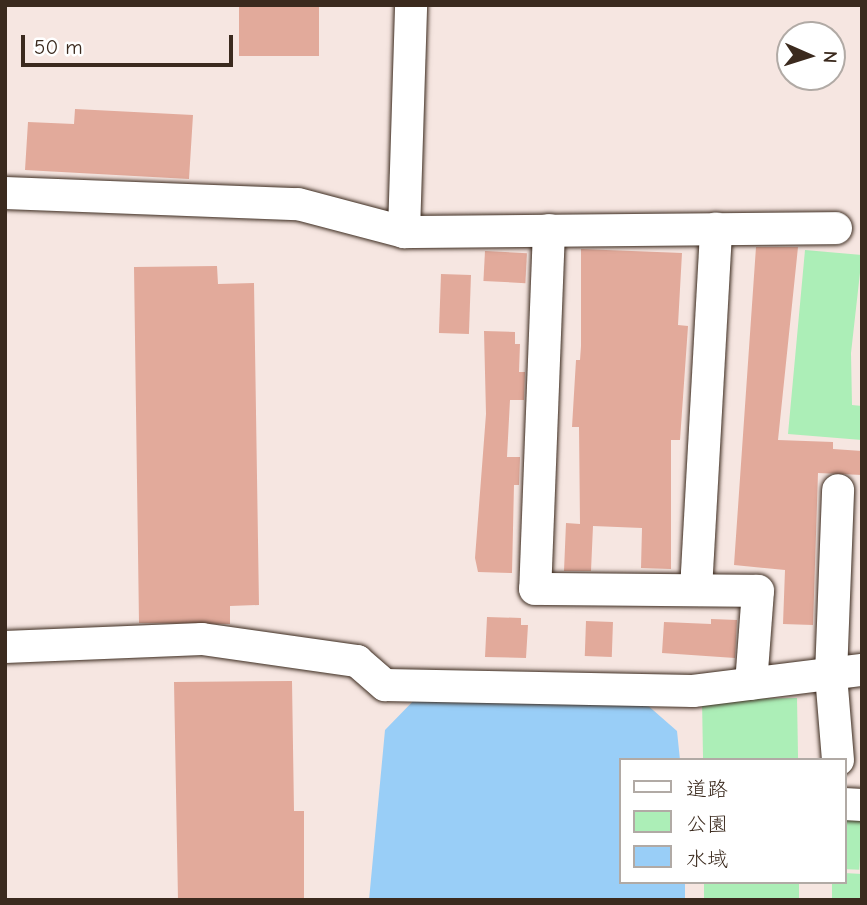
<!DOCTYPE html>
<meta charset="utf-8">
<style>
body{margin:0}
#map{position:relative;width:867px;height:905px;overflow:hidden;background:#f6e6e1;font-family:"Comic Neue","Klee One",sans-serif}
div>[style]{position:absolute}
.green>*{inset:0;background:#aceeb7;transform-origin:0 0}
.water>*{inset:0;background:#99cef7}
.building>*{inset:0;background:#e2aa9b;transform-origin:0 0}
.roads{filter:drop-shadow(0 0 2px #3b2a1e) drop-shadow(0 0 2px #3b2a1e)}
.minor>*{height:32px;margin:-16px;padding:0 16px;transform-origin:16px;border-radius:16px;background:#fff}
span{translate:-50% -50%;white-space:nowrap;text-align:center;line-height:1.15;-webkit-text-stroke:6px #fff;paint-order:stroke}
.frame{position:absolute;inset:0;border:7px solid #3b2a1e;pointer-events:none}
.legend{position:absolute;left:619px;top:758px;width:228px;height:126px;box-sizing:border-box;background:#fff;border:2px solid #b1aaa5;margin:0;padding:9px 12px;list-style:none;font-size:21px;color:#3b2a1e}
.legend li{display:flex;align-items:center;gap:14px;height:35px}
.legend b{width:35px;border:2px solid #b1aaa5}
.north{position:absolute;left:776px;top:21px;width:70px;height:70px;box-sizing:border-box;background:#fff;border:2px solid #b1aaa5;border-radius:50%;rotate:93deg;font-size:19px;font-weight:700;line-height:28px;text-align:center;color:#3b2a1e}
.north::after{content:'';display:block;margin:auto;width:24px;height:32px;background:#3b2a1e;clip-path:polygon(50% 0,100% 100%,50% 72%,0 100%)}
.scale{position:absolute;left:21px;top:35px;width:212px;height:32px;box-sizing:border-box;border:4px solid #3b2a1e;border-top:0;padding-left:9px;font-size:21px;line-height:24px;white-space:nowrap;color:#3b2a1e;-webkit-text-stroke:5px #fff;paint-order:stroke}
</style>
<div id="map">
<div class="green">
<div style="clip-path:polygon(805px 250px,862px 255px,851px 353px,852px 405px,862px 406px,862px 440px,788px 434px)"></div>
<div style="left:797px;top:698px;width:62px;height:95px;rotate:89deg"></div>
<div style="left:844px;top:819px;width:18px;height:50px;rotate:3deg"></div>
<div style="clip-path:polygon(844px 873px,862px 874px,862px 900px,832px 900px,832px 882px,844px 882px)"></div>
<div style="left:704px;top:882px;width:95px;height:18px"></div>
</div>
<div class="water">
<div style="clip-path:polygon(419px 695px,645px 703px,677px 731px,680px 760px,620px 760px,620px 882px,685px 882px,685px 900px,369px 900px,385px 730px)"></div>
</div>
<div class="building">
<div style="left:239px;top:5px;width:80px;height:51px"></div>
<div style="clip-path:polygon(75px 109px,193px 115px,189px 179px,25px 170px,28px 122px,74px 124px)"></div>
<div style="clip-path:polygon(756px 247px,798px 247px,778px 440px,833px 442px,833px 449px,862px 451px,862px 475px,818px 473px,813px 625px,783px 624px,785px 570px,734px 565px)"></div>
<div style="clip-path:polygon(581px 249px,682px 253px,678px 325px,688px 326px,680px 440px,671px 440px,671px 569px,641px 568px,642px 528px,593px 526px,591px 571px,564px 571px,566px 523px,580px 524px,579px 427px,572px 427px,576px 360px,580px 360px,581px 346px)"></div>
<div style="left:485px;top:251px;width:42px;height:30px;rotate:3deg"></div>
<div style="clip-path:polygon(217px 266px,218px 284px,254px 283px,259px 605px,230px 606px,230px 624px,139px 623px,134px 267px)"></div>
<div style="left:441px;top:274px;width:30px;height:59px;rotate:2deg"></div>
<div style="clip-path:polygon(484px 331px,515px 332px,515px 344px,520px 344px,519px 372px,525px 372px,524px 400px,510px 400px,507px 457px,520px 457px,519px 485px,514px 485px,512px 573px,478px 572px,475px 558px,486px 414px)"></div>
<div style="clip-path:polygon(487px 617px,521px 618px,521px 625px,528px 625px,526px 658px,485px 657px)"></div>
<div style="clip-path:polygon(711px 619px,737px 620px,735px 658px,662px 653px,664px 622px,711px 624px)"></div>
<div style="left:586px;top:621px;width:27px;height:35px;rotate:2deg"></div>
<div style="clip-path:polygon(292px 681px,294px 811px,304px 811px,304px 900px,178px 900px,174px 682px)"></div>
</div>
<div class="roads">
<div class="minor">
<div style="left:5px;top:193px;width:293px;rotate:2.2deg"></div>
<div style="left:298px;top:204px;width:110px;rotate:14.8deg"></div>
<div style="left:404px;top:232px;width:432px;rotate:-0.5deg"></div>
<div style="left:549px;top:230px;width:359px;rotate:92.2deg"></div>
<div style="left:535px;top:589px;width:223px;rotate:0.5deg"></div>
<div style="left:758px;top:591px;width:93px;rotate:94.3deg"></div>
<div style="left:404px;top:232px;width:227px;rotate:-88.2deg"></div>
<div style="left:696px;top:590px;width:362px;rotate:-86.8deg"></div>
<div style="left:5px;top:647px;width:197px;rotate:-2.3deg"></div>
<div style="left:202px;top:639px;width:157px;rotate:8.1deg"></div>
<div style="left:357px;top:661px;width:37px;rotate:41deg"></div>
<div style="left:385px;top:685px;width:308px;rotate:1.1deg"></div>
<div style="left:693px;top:691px;width:170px;rotate:-7.1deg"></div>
<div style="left:838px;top:760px;width:85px;rotate:-94.7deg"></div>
<div style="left:831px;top:675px;width:185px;rotate:-87.8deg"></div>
<div style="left:844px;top:804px;width:18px;rotate:3deg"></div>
</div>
</div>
<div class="frame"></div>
<ul class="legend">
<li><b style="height:9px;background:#fff"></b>道路</li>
<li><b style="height:19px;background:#aceeb7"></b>公園</li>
<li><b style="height:19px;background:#99cef7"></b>水域</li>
</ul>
<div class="north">N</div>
<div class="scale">50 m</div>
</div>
